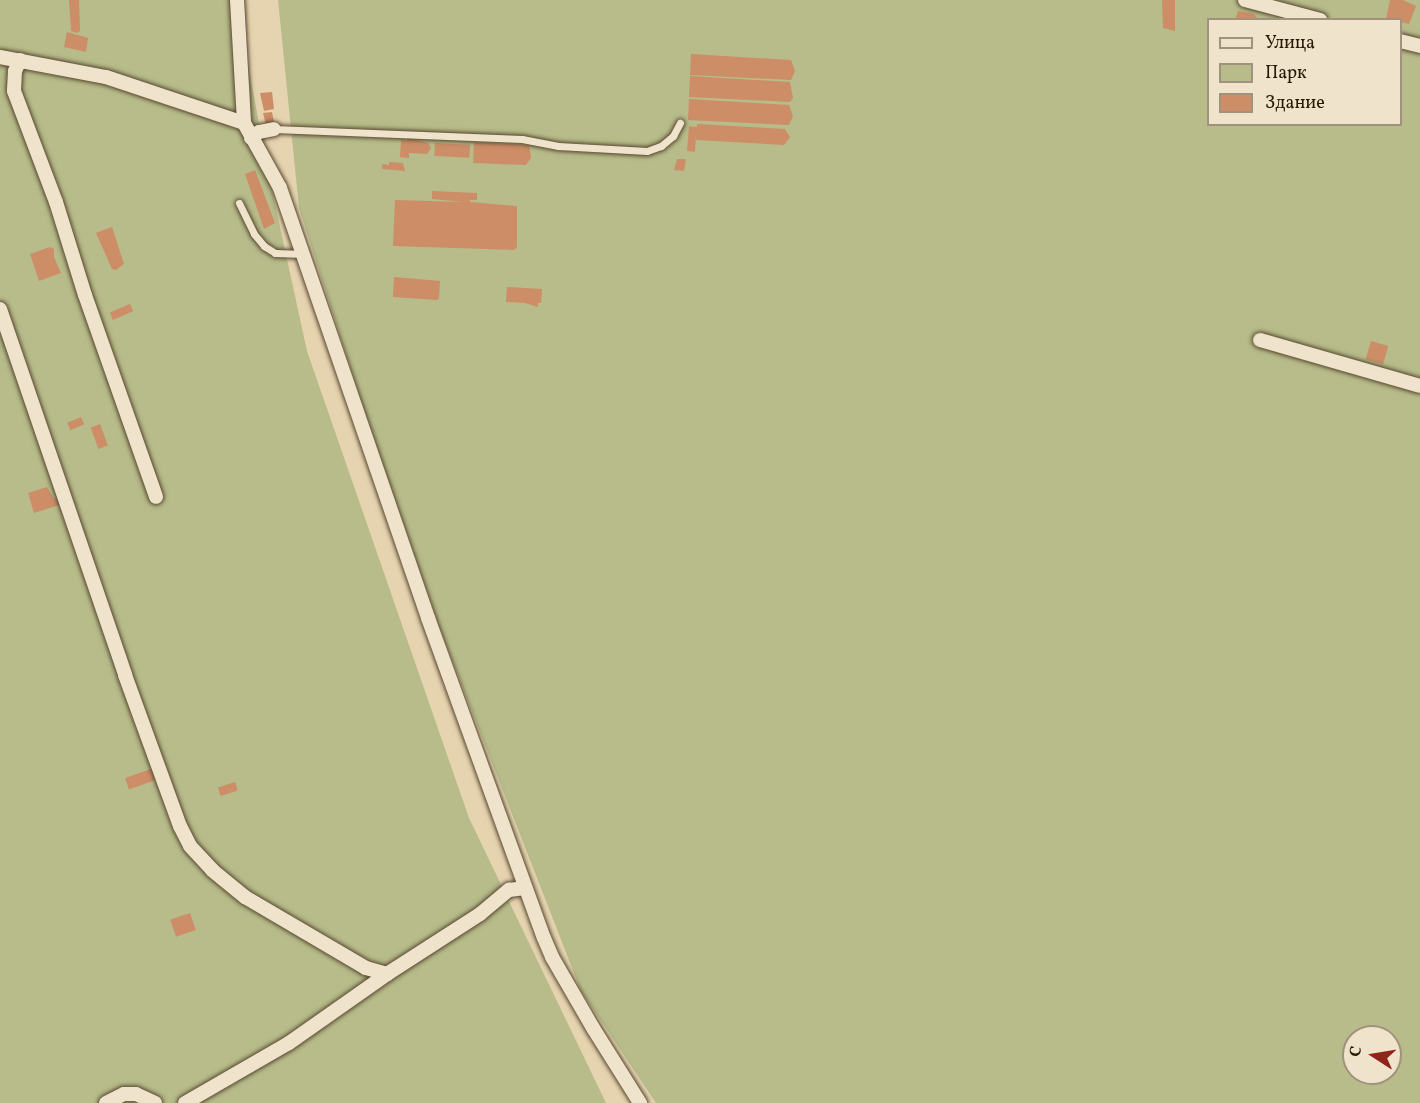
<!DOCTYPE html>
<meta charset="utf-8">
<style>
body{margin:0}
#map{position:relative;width:1420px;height:1103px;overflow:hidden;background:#e6d4b0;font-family:Vollkorn,serif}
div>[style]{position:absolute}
.green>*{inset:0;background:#b7bc8a}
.building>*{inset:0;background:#cc8d67;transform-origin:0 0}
.roads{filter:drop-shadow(0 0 2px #584830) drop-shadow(0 0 2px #584830)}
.service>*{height:7px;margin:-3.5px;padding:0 3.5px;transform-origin:3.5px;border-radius:3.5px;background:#efe3cc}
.minor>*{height:14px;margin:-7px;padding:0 7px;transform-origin:7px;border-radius:7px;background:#efe3cc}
span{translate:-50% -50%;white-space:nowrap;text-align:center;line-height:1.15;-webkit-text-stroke:5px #efe3cc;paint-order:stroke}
.legend{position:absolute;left:1207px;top:18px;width:195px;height:108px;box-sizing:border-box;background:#efe3cc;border:2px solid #a0927c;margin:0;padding:8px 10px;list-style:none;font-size:18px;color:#291905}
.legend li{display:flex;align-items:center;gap:12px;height:30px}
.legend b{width:30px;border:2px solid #a0927c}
.north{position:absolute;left:1342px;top:1025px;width:60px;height:60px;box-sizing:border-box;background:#efe3cc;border:2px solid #a0927c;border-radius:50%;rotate:282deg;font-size:16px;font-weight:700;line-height:24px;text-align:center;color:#291905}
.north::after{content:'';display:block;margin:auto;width:21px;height:27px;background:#8f2418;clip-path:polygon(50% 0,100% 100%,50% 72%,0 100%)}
</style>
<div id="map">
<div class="green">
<div style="clip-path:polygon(0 0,236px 0,268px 172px,307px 351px,469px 818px,606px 1103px,0 1103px)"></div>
<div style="clip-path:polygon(evenodd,278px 0,1420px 0,1420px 1103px,656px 1103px,581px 991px,440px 629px,365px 413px,299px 208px,278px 0,1208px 20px,1400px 20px,1400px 124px,1208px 124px,1208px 20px,278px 0,1354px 1037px,1390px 1037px,1390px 1073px,1354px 1073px,1354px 1037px)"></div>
</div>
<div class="building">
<div style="clip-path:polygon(69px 0,79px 0,80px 31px,77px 33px,71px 31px)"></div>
<div style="clip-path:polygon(1162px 0,1175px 0,1175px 31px,1163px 28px)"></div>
<div style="clip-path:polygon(1390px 0,1403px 0,1416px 6px,1409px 24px,1400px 22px,1400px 20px,1386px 19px)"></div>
<div style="clip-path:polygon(1238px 11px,1254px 14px,1259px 20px,1235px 20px)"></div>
<div style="clip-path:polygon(67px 32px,88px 38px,86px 52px,64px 47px)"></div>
<div style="clip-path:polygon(691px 54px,791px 60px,795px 71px,791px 80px,690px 75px)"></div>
<div style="clip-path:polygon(690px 76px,790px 82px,793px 98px,790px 102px,689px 97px)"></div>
<div style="clip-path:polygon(272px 92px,274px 109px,264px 111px,260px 93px)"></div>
<div style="clip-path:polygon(689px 99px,789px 105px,793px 116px,789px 125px,688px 120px)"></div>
<div style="clip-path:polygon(272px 112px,274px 122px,266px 125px,263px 113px)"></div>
<div style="clip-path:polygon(697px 124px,785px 129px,790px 137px,784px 145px,696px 140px,696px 133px,695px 152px,687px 151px,689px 126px,697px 127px)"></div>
<div style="clip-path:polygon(407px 137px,428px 143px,431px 148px,427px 154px,409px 153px,409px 158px,400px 157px,401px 140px,407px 141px)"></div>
<div style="clip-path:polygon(474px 142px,529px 145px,531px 158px,526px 165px,473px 163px)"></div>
<div style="left:435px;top:143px;width:35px;height:13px;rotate:3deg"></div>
<div style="clip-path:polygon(677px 159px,686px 159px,684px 171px,674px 170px)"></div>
<div style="clip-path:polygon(389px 162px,403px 163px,405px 171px,382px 169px,382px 164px,389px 165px)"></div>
<div style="clip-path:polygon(255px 170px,275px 223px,264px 229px,245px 174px)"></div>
<div style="clip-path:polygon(432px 191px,477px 193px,477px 200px,470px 200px,470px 202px,517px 206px,517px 247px,514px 250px,393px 246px,395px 200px,464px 202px,432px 199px)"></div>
<div style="clip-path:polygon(112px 227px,124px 264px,116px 270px,112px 269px,96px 233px)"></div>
<div style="clip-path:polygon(50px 247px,54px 249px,54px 257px,61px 273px,39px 281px,30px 254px)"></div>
<div style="clip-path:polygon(394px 277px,440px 281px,439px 298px,437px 300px,393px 297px)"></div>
<div style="clip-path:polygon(507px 287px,542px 289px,541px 303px,538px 303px,538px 307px,525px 303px,506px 302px)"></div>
<div style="left:130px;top:304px;width:8px;height:22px;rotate:67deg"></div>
<div style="left:1371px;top:341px;width:18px;height:19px;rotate:16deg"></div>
<div style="left:81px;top:417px;width:8px;height:15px;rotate:67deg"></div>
<div style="left:100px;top:424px;width:23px;height:10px;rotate:70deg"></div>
<div style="clip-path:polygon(47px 487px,54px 499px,57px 498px,59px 505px,34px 513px,28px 493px)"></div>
<div style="left:156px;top:767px;width:12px;height:33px;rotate:70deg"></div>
<div style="left:235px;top:782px;width:9px;height:18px;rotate:72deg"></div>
<div style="left:190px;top:913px;width:18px;height:21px;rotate:71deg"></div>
</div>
<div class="roads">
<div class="service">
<div style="left:274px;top:129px;width:248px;rotate:2.3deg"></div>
<div style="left:522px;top:139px;width:37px;rotate:11deg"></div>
<div style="left:558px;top:146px;width:89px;rotate:3.2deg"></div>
<div style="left:647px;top:151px;width:15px;rotate:-20deg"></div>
<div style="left:661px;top:146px;width:16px;rotate:-40deg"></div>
<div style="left:673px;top:136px;width:15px;rotate:-62deg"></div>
<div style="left:239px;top:203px;width:34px;rotate:64deg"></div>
<div style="left:254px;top:234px;width:16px;rotate:50deg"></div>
<div style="left:264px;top:246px;width:13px;rotate:32deg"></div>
<div style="left:275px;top:253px;width:29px;rotate:2deg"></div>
</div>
<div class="minor">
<div style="left:237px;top:0;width:123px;rotate:86.7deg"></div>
<div style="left:244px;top:123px;width:74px;rotate:61deg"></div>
<div style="left:280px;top:188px;width:455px;rotate:71deg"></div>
<div style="left:428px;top:618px;width:340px;rotate:70.1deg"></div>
<div style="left:544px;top:938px;width:21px;rotate:67deg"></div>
<div style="left:552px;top:957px;width:82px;rotate:60deg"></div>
<div style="left:593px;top:1028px;width:89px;rotate:57.9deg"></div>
<div style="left:1245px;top:0;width:78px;rotate:14.9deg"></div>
<div style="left:1400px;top:41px;width:21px;rotate:14deg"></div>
<div style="left:0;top:57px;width:108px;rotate:10.7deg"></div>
<div style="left:106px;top:77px;width:145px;rotate:18.4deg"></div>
<div style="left:20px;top:60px;width:12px;rotate:114deg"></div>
<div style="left:15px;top:71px;width:20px;rotate:93deg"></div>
<div style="left:14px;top:91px;width:119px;rotate:69.3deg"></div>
<div style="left:56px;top:202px;width:97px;rotate:72.7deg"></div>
<div style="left:85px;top:295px;width:214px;rotate:70.6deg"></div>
<div style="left:251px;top:138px;width:10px;rotate:-37deg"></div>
<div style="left:259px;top:132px;width:15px;rotate:-11deg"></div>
<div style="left:0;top:309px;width:387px;rotate:71.1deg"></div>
<div style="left:125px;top:675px;width:161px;rotate:70deg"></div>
<div style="left:180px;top:826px;width:22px;rotate:63deg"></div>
<div style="left:190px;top:846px;width:33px;rotate:47deg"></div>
<div style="left:212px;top:870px;width:43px;rotate:39.3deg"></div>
<div style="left:245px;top:897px;width:140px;rotate:30.4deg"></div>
<div style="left:366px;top:968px;width:22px;rotate:16deg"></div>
<div style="left:1260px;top:340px;width:166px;rotate:16deg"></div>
<div style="left:106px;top:1103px;width:20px;rotate:-27deg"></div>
<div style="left:124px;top:1094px;width:12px"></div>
<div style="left:136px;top:1094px;width:21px;rotate:25deg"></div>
<div style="left:185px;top:1103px;width:120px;rotate:-30deg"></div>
<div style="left:289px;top:1043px;width:120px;rotate:-35.1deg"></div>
<div style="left:387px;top:974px;width:111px;rotate:-32.8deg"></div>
<div style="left:480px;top:914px;width:38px;rotate:-40deg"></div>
<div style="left:509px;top:890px;width:16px;rotate:-7deg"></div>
</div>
</div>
<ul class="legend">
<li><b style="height:8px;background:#efe3cc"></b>Улица</li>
<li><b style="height:16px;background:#b7bc8a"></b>Парк</li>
<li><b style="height:16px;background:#cc8d67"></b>Здание</li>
</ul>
<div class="north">С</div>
</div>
